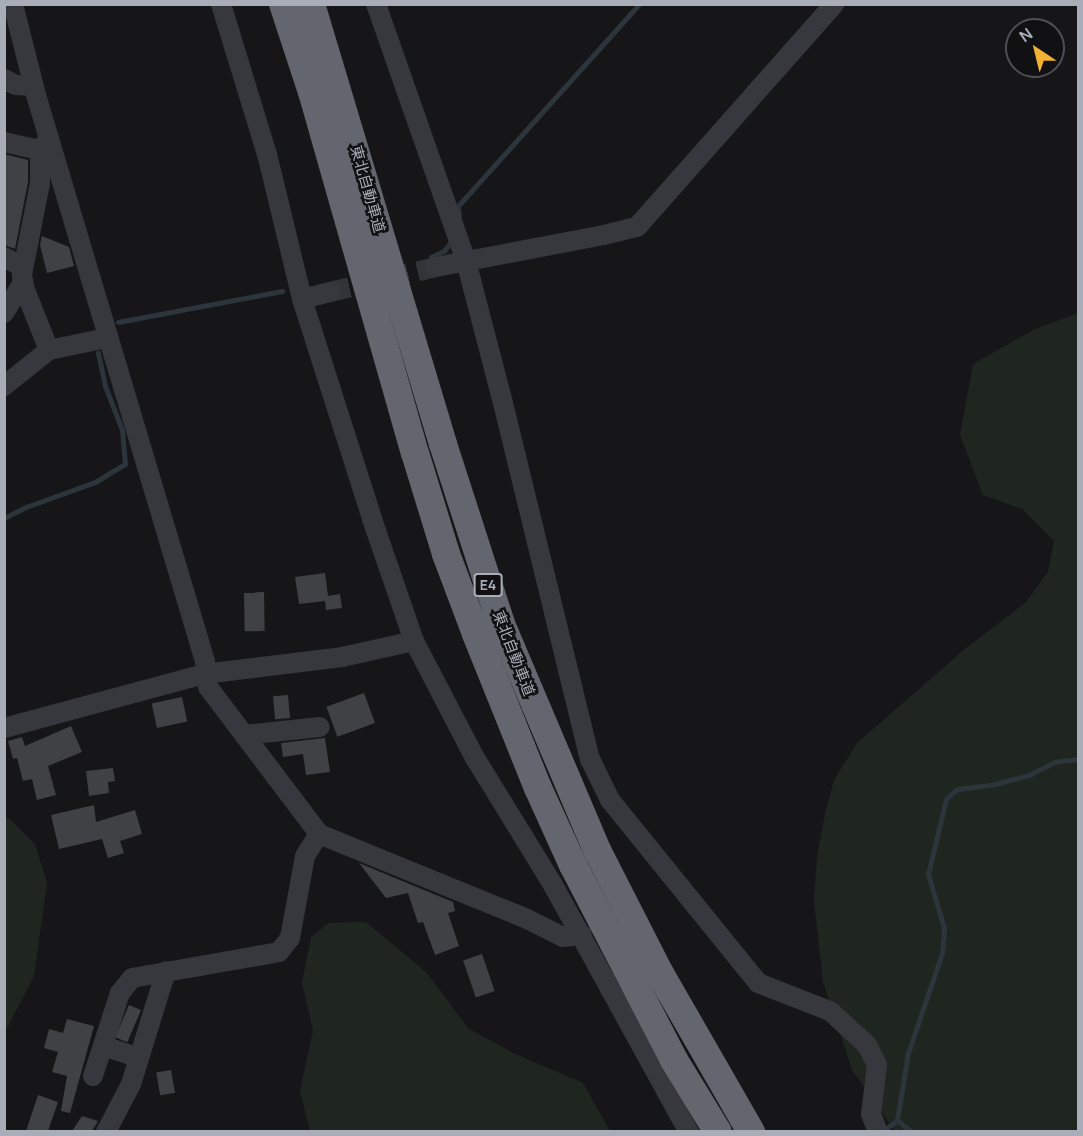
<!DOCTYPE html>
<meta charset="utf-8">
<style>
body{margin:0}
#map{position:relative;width:1083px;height:1136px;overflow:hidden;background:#161618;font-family:Manrope,"Noto Sans JP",sans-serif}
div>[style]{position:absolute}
.green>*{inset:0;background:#1e261f}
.stream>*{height:5px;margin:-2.5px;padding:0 2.5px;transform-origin:2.5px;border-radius:2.5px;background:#2c353c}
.building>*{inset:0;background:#404145;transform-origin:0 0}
.minor-tunnel>*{height:20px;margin-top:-10px;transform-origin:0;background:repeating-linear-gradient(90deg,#333438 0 20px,transparent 0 30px)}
.minor>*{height:20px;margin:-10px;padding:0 10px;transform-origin:10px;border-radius:10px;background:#37383d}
.highway>*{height:28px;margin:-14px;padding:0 14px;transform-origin:14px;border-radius:14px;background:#63666e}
span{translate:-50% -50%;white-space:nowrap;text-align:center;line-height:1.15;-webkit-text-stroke:5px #111113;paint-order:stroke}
.shield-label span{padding:2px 4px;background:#111113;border:2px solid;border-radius:4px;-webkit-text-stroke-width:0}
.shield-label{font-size:14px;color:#a8adb8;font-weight:700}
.street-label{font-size:15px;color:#a8adb8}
.frame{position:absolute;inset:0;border:6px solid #a8adb8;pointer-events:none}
.north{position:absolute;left:1005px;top:18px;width:60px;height:60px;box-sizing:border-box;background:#111113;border:2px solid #4d4f55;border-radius:50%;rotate:325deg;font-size:16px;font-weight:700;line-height:24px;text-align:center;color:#a8adb8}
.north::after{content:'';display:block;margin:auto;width:21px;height:27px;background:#f2b134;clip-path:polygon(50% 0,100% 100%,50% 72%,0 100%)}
</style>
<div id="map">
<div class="green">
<div style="clip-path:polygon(1078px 313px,1078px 1131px,895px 1131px,852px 1070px,823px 982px,814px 901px,817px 856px,825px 814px,834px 780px,857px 743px,966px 648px,1025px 603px,1048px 572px,1054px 541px,1022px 509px,983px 495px,960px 435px,973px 364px,1033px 330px)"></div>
<div style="clip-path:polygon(5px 817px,10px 819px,35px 844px,47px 883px,34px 976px,5px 1032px)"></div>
<div style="clip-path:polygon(366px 922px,427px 973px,468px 1028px,515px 1054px,583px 1083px,610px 1131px,310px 1131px,300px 1091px,313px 1030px,302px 983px,311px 937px,329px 923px)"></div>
</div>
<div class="stream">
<div style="left:459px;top:216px;width:10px;rotate:-96deg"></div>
<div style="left:458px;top:206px;width:271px;rotate:-48.1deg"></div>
<div style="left:431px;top:257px;width:14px;rotate:-25deg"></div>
<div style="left:444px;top:251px;width:14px;rotate:-54deg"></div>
<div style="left:118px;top:322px;width:167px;rotate:-10.7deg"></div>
<div style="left:4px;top:518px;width:25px;rotate:-27deg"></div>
<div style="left:26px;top:507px;width:73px;rotate:-19.9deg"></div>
<div style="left:95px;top:482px;width:35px;rotate:-31deg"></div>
<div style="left:125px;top:464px;width:34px;rotate:-95deg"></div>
<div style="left:122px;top:430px;width:47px;rotate:-111.1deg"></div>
<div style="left:105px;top:386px;width:34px;rotate:-102deg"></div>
<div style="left:897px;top:1120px;width:19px;rotate:39deg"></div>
<div style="left:883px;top:1131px;width:18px;rotate:-38deg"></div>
<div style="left:897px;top:1120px;width:68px;rotate:-80.7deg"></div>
<div style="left:908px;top:1053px;width:106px;rotate:-71.2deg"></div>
<div style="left:942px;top:953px;width:25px;rotate:-85deg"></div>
<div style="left:944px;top:928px;width:56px;rotate:-106.5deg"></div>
<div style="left:928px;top:874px;width:77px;rotate:-76.5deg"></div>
<div style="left:946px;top:799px;width:15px;rotate:-42deg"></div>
<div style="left:957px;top:789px;width:38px;rotate:-7deg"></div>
<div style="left:995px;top:784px;width:35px;rotate:-15deg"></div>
<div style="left:1029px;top:775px;width:28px;rotate:-27deg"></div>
<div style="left:1054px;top:762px;width:24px;rotate:-7deg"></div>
</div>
<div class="building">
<div style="clip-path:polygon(4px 154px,28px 160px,28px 182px,15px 249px,4px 245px)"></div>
<div style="clip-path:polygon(42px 236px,69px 247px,74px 266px,47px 273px,40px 245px)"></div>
<div style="clip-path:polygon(325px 573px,328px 596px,340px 594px,342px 608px,326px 610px,325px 601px,299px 604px,295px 577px)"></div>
<div style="left:264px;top:592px;width:39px;height:20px;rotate:89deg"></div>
<div style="left:364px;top:693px;width:32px;height:40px;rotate:70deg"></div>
<div style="left:288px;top:695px;width:23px;height:15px;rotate:85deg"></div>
<div style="left:182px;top:697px;width:25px;height:31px;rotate:78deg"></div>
<div style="clip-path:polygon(71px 726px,82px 752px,48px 766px,56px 795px,37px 800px,32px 779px,23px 781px,17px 758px,13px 759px,8px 741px,22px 737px,25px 746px)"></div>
<div style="clip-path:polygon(325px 738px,330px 772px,306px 775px,303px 754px,283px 757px,281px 743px)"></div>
<div style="clip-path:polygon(113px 768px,115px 781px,108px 782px,109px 793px,89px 796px,86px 771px)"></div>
<div style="clip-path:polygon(94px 805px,96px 822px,135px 810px,142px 834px,120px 841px,124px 853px,108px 858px,102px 839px,59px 849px,51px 815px)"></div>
<div style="clip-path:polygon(359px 863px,453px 902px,455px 911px,448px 913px,459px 946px,435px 955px,423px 922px,418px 923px,408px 893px,386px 898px)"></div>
<div style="left:482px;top:954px;width:39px;height:20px;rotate:71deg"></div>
<div style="left:129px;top:1005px;width:13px;height:35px;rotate:23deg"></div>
<div style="clip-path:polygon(67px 1019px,94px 1026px,70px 1113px,61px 1111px,67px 1076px,52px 1072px,58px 1052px,44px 1048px,49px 1029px,63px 1033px)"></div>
<div style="left:171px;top:1070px;width:23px;height:15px;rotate:80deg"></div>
<div style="clip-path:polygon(38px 1095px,58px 1102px,48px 1131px,26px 1131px)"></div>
<div style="clip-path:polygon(82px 1116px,98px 1121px,92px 1131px,72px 1131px)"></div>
</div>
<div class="minor-tunnel">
<div style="left:330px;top:292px;width:109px;rotate:-13.3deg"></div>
</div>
<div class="minor">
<div style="left:13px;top:4px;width:94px;rotate:75.8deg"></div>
<div style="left:36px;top:95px;width:591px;rotate:73.38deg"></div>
<div style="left:205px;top:661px;width:26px;rotate:83deg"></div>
<div style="left:208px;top:687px;width:184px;rotate:52.9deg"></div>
<div style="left:319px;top:834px;width:225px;rotate:22.2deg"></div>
<div style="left:527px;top:919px;width:40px;rotate:26.6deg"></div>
<div style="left:563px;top:937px;width:19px;rotate:-6deg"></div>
<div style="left:221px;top:4px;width:157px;rotate:73deg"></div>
<div style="left:267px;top:154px;width:149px;rotate:76.4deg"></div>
<div style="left:302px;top:299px;width:231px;rotate:72.3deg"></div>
<div style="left:372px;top:519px;width:129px;rotate:71deg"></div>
<div style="left:414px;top:641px;width:132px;rotate:62.5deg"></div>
<div style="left:475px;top:758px;width:149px;rotate:58.4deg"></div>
<div style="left:553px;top:885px;width:282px;rotate:61.2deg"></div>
<div style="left:376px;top:4px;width:272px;rotate:70.7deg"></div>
<div style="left:466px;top:261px;width:143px;rotate:75.4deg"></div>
<div style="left:502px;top:399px;width:371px;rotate:76.3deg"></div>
<div style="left:590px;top:759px;width:46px;rotate:64deg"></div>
<div style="left:610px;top:800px;width:235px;rotate:51deg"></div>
<div style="left:758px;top:983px;width:77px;rotate:21.3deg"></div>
<div style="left:830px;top:1011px;width:50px;rotate:42.6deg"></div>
<div style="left:867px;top:1045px;width:22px;rotate:63deg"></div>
<div style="left:877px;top:1065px;width:49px;rotate:97deg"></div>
<div style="left:871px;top:1114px;width:19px;rotate:69deg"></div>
<div style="left:4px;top:79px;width:13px;rotate:27deg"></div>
<div style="left:16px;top:85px;width:17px;rotate:3deg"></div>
<div style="left:49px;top:138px;width:15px;rotate:127deg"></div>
<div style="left:40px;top:150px;width:33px;rotate:90deg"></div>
<div style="left:40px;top:183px;width:94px;rotate:101.1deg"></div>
<div style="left:22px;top:275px;width:15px;rotate:79deg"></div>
<div style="left:25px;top:290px;width:65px;rotate:68.2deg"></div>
<div style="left:4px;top:142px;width:37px;rotate:13deg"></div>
<div style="left:4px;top:257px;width:21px;rotate:28deg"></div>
<div style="left:436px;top:267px;width:171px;rotate:-10.8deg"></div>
<div style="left:604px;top:235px;width:34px;rotate:-14deg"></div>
<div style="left:637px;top:227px;width:298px;rotate:-48.5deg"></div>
<div style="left:302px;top:299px;width:29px;rotate:-14deg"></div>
<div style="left:4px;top:313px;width:36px;rotate:-58deg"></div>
<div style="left:4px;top:386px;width:58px;rotate:-38.7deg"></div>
<div style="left:49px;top:350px;width:59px;rotate:-11.7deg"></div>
<div style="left:4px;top:728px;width:207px;rotate:-15.1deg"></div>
<div style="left:204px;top:674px;width:139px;rotate:-7deg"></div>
<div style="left:342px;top:657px;width:74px;rotate:-12.5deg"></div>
<div style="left:244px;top:735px;width:76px;rotate:-6deg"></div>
<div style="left:103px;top:1046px;width:38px;rotate:18deg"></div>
<div style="left:93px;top:1076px;width:87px;rotate:-72deg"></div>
<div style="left:120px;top:993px;width:19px;rotate:-51deg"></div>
<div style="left:132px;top:978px;width:149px;rotate:-10deg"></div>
<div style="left:279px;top:952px;width:18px;rotate:-52deg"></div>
<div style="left:290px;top:938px;width:83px;rotate:-79.6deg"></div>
<div style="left:305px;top:856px;width:26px;rotate:-58deg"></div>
<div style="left:106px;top:1132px;width:54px;rotate:-62.5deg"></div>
<div style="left:131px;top:1084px;width:118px;rotate:-72.8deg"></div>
</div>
<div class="highway">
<div style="left:283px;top:4px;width:93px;rotate:71.8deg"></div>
<div style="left:312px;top:92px;width:375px;rotate:74.1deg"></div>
<div style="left:415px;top:453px;width:106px;rotate:72.9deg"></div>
<div style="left:446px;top:554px;width:85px;rotate:69.4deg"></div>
<div style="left:476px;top:634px;width:166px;rotate:68.1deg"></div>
<div style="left:538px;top:788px;width:85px;rotate:65.6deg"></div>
<div style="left:573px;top:865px;width:220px;rotate:62.6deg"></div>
<div style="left:674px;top:1060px;width:84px;rotate:58.6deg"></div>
<div style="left:311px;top:4px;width:459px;rotate:73.3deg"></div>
<div style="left:443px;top:444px;width:189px;rotate:72.1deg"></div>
<div style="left:501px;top:624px;width:248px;rotate:67deg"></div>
<div style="left:598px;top:852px;width:132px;rotate:63deg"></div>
<div style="left:658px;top:970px;width:187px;rotate:60.1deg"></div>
</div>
<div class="shield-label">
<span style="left:488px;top:585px">E4</span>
</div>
<div class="street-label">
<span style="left:368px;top:189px;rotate:74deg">東北自動車道</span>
<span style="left:514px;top:653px;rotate:69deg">東北自動車道</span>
</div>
<div class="frame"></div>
<div class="north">N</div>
</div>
